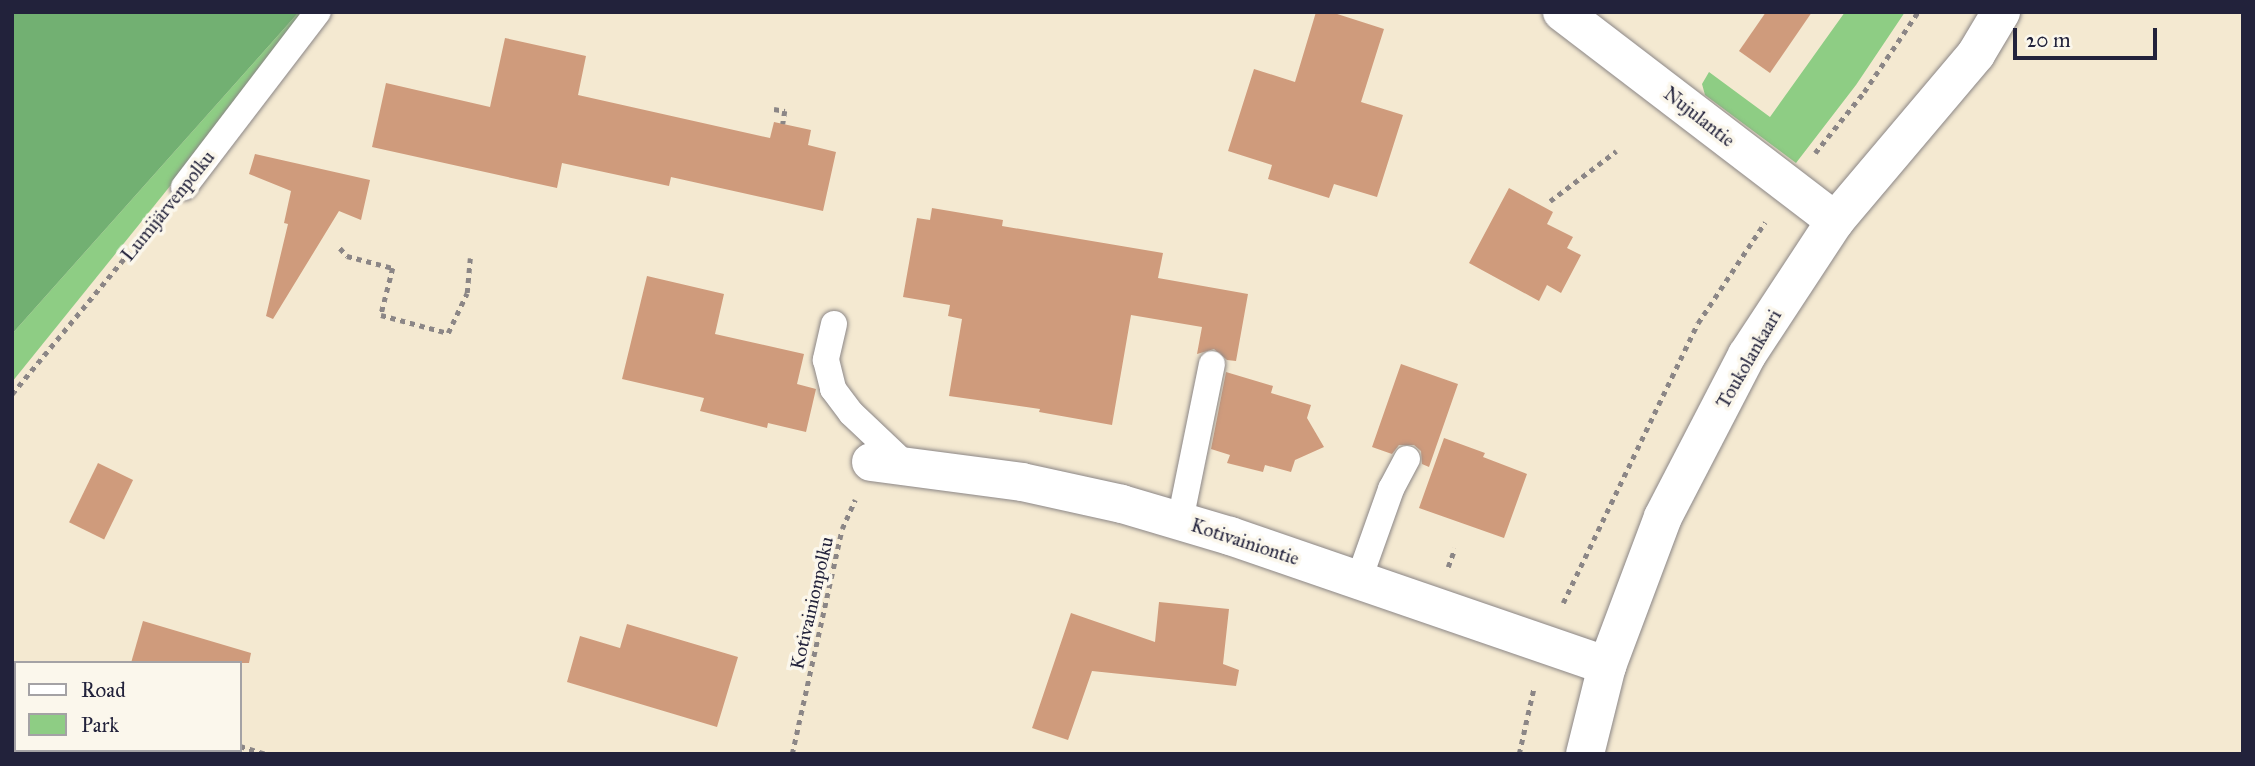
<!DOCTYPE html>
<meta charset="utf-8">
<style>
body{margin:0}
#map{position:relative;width:2255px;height:766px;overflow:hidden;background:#f4e9d1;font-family:"IM FELL Great Primer",serif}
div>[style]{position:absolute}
.green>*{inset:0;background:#8ecd84}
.forest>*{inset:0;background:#72b072}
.building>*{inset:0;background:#cf9b7c;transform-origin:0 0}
.path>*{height:4.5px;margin-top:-2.25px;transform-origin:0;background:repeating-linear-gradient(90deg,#8b8686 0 5px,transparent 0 10px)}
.roads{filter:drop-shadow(0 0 2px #8b8686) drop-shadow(0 0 2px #8b8686)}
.service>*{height:26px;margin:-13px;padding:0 13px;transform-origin:13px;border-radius:13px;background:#fff}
.minor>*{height:38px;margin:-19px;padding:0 19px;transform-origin:19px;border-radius:19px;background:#fff}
span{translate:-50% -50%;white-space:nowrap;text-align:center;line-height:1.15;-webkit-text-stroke:7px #fbf7ec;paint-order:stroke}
.street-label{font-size:19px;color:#22223b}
.frame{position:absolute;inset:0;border:14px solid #22223b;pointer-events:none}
.legend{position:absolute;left:14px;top:661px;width:228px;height:91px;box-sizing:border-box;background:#fbf7ec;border:2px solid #a4a2a5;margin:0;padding:9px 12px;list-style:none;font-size:21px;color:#22223b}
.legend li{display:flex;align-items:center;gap:14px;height:35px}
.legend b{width:35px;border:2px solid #a4a2a5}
.scale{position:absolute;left:2013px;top:28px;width:144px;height:32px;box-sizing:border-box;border:4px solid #22223b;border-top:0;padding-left:9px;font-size:21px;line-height:24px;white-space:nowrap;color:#22223b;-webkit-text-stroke:5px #fbf7ec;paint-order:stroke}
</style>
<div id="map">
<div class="green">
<div style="clip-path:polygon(299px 12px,304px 12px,271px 61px,12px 382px,12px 334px)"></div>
<div style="clip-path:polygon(1845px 12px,1905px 12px,1856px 85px,1796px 163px,1705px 95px,1702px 84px,1709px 72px,1770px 117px)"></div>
</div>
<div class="forest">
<div style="clip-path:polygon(12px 12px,299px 12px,12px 334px)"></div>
</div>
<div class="building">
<div style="clip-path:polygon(1316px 12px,1331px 12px,1384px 29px,1361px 102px,1403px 115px,1377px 197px,1334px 184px,1329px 198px,1268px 179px,1272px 165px,1228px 151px,1254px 69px,1295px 82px)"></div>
<div style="clip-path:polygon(1766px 12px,1812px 12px,1770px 73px,1739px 51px)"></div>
<div style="clip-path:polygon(505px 38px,586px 56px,578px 95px,770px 138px,774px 122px,811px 130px,808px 145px,836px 152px,823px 211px,671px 177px,669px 186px,562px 163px,557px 188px,372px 147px,386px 83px,490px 107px)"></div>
<div style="clip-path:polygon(255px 154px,370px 180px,361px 220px,339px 211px,273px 319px,266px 316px,288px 224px,284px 223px,291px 191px,249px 174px)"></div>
<div style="clip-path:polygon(1509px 188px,1553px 212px,1547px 224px,1573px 237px,1567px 248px,1581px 255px,1561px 293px,1547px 285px,1539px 301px,1469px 263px)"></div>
<div style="clip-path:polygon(932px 208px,1003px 220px,1002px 226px,1163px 253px,1158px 278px,1248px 294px,1236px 361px,1227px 360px,1214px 349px,1197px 354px,1202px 327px,1131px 315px,1112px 425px,1039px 412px,1040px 409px,949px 396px,962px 319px,948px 316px,950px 305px,903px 297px,917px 218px,930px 220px)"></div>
<div style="clip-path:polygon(647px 276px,724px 294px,715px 334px,804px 354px,797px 384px,816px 389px,806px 432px,768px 423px,767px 428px,700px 411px,704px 398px,622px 379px)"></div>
<div style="clip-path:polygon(1401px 364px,1458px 384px,1429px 467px,1422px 464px,1421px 451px,1414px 445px,1399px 445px,1392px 454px,1372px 447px)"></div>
<div style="clip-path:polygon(1226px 372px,1273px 386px,1271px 393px,1311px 405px,1307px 418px,1324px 447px,1295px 460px,1291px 472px,1265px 465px,1263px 472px,1227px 463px,1230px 455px,1211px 449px)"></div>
<div style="clip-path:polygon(1444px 438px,1485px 453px,1483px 457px,1527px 474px,1504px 538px,1419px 508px)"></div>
<div style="left:98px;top:463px;width:39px;height:66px;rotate:26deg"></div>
<div style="clip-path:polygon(1159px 602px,1229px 609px,1223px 664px,1239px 670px,1236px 686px,1092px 671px,1068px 740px,1032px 728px,1071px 613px,1155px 642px)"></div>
<div style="clip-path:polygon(143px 621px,251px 653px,249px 663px,131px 663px)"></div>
<div style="clip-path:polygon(627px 624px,738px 657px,717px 727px,567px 682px,580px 636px,620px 648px)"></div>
</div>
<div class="path">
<div style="left:774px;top:109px;width:11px;rotate:10deg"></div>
<div style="left:785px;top:111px;width:13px;rotate:99deg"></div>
<div style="left:1815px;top:153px;width:78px;rotate:-51.2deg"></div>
<div style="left:1864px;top:92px;width:97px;rotate:-56deg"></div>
<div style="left:1550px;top:201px;width:83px;rotate:-37.1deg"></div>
<div style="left:340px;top:248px;width:11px;rotate:49deg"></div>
<div style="left:347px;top:256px;width:48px;rotate:14.6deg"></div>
<div style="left:393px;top:268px;width:49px;rotate:104.3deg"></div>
<div style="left:381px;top:315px;width:69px;rotate:15deg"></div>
<div style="left:448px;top:333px;width:44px;rotate:-64.6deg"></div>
<div style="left:467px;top:293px;width:35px;rotate:-85deg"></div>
<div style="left:12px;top:394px;width:234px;rotate:-50.4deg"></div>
<div style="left:1448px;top:567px;width:20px;rotate:-70deg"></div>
<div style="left:1563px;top:603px;width:311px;rotate:-64.3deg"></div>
<div style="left:1698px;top:323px;width:121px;rotate:-56.4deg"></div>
<div style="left:12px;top:675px;width:4px;rotate:14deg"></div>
<div style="left:240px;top:746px;width:27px;rotate:17deg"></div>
<div style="left:571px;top:754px;width:2px;rotate:-90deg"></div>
<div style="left:792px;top:754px;width:230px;rotate:-77.5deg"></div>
<div style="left:842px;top:529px;width:32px;rotate:-66deg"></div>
<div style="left:1519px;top:754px;width:69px;rotate:-77.4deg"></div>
</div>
<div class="roads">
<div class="service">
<div style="left:184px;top:187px;width:220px;rotate:-52.6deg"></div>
<div style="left:834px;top:324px;width:37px;rotate:103deg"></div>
<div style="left:826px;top:360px;width:30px;rotate:76deg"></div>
<div style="left:833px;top:389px;width:30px;rotate:53deg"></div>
<div style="left:851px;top:413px;width:77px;rotate:43.4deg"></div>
<div style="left:1180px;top:521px;width:160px;rotate:-78.5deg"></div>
<div style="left:1359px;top:579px;width:96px;rotate:-70.4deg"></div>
<div style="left:1391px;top:489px;width:34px;rotate:-62deg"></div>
</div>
<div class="minor">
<div style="left:1562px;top:12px;width:344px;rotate:37.4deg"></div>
<div style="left:871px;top:462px;width:152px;rotate:7.5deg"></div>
<div style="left:1022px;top:482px;width:102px;rotate:12.4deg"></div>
<div style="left:1122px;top:504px;width:113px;rotate:16.5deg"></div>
<div style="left:1230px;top:536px;width:399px;rotate:19deg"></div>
<div style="left:1585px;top:754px;width:91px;rotate:-76deg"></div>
<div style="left:1607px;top:666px;width:159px;rotate:-69.4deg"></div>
<div style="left:1663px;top:517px;width:182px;rotate:-62.6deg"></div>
<div style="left:1747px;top:355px;width:160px;rotate:-56.7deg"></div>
<div style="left:1835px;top:221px;width:219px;rotate:-49.8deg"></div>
<div style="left:1976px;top:54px;width:49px;rotate:-59.2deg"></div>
</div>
</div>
<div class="street-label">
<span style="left:1699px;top:117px;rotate:38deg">Nujulantie</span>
<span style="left:168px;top:206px;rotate:-51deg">Lumijärvenpolku</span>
<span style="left:1749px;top:359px;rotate:-60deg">Toukolankaari</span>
<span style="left:1245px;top:542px;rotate:18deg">Kotivainiontie</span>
<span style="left:812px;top:603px;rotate:-77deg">Kotivainionpolku</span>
</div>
<div class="frame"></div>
<ul class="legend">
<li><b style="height:9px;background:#fff"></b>Road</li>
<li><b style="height:19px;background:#8ecd84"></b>Park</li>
</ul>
<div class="scale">20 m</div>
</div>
